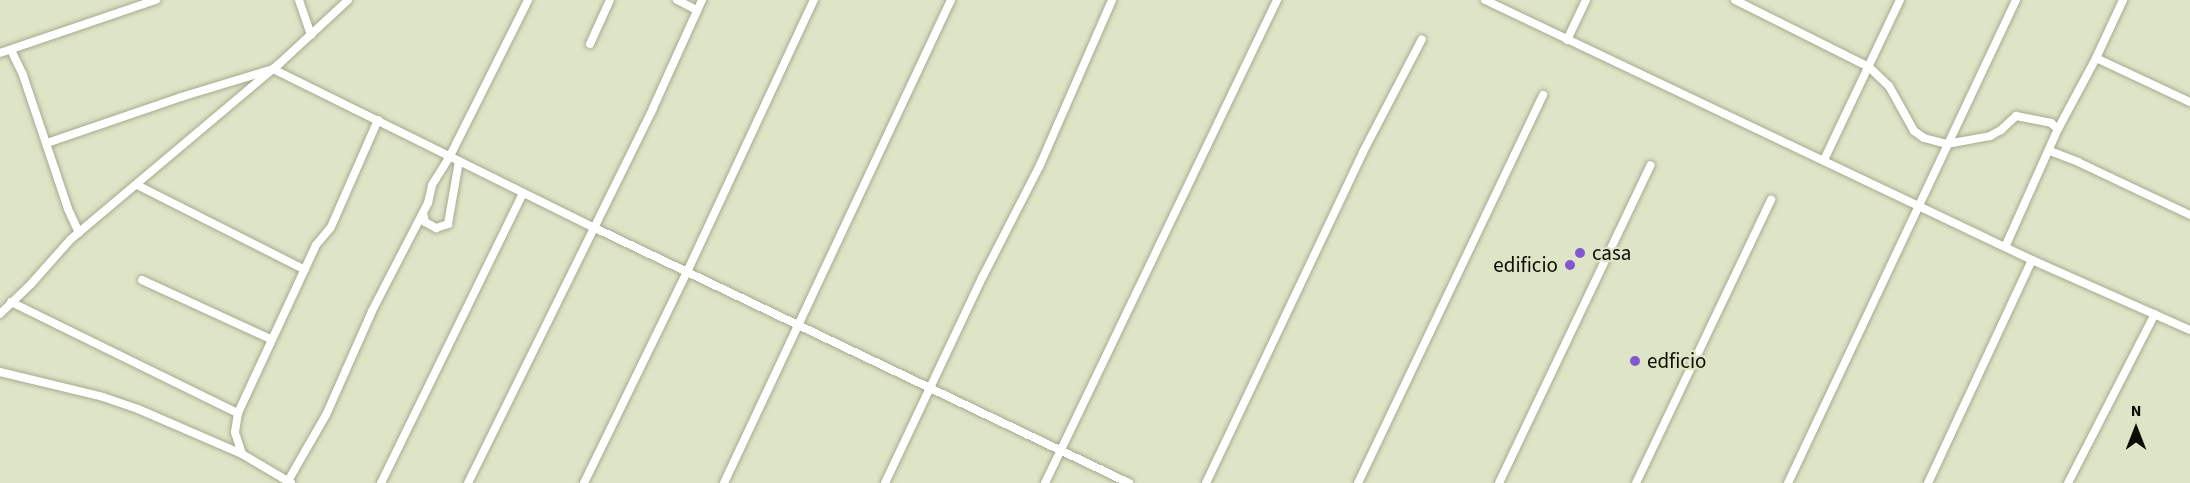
<!DOCTYPE html>
<style>
body{margin:0}
#map{position:relative;width:2190px;height:483px;overflow:hidden;background:#dee4c6;font-family:"Source Sans 3",sans-serif}
div>[style]{position:absolute}
.roads{filter:drop-shadow(0 0 2px #a5ab8e) drop-shadow(0 0 2px #a5ab8e)}
.street>*{height:8px;margin:-4px;padding:0 4px;transform-origin:4px;border-radius:4px;background:#fff}
.dots>*{width:16px;height:16px;translate:-50% -50%;box-sizing:border-box;border:3px solid #dee4c6;border-radius:50%}
span{translate:-50% -50%;white-space:nowrap;text-align:center;line-height:1.15;-webkit-text-stroke:4.5px #dee4c6;paint-order:stroke}
.poi-label{font-size:21px;color:#0c0e05}
.left{translate:0 -50%;text-align:left}
.right{translate:-100% -50%;text-align:right}
.north{position:absolute;left:2106px;top:399px;width:60px;height:60px;-webkit-text-stroke:4px #dee4c6;paint-order:stroke;rotate:0deg;font-size:16px;font-weight:700;line-height:24px;text-align:center;color:#0c0e05}
.north::after{content:'';display:block;margin:auto;width:21px;height:27px;background:#0c0e05;clip-path:polygon(50% 0,100% 100%,50% 72%,0 100%)}
</style>
<div id="map">
<div class="roads">
<div class="street">
<div style="left:299px;top:0;width:37px;rotate:71deg"></div>
<div style="left:677px;top:0;width:22px;rotate:27deg"></div>
<div style="left:1485px;top:0;width:606px;rotate:25.42deg"></div>
<div style="left:2032px;top:260px;width:173px;rotate:23.9deg"></div>
<div style="left:1735px;top:0;width:150px;rotate:26.6deg"></div>
<div style="left:1869px;top:67px;width:28px;rotate:44deg"></div>
<div style="left:1889px;top:86px;width:51px;rotate:60.9deg"></div>
<div style="left:1914px;top:131px;width:12px;rotate:35deg"></div>
<div style="left:1924px;top:138px;width:24px;rotate:15deg"></div>
<div style="left:1947px;top:144px;width:44px;rotate:-10.5deg"></div>
<div style="left:1990px;top:136px;width:13px;rotate:-29deg"></div>
<div style="left:2001px;top:130px;width:21px;rotate:-43deg"></div>
<div style="left:2016px;top:116px;width:36px;rotate:11deg"></div>
<div style="left:2051px;top:123px;width:9px;rotate:41deg"></div>
<div style="left:1567px;top:40px;width:44px;rotate:-64.6deg"></div>
<div style="left:590px;top:44px;width:48px;rotate:-65.6deg"></div>
<div style="left:11px;top:50px;width:28px;rotate:64deg"></div>
<div style="left:23px;top:75px;width:141px;rotate:71.4deg"></div>
<div style="left:68px;top:209px;width:26px;rotate:65deg"></div>
<div style="left:0;top:53px;width:165px;rotate:-18.8deg"></div>
<div style="left:2096px;top:58px;width:104px;rotate:25.1deg"></div>
<div style="left:47px;top:143px;width:142px;rotate:-18.9deg"></div>
<div style="left:181px;top:97px;width:96px;rotate:-16.9deg"></div>
<div style="left:273px;top:69px;width:359px;rotate:26.3deg"></div>
<div style="left:595px;top:228px;width:592px;rotate:25.53deg"></div>
<div style="left:2050px;top:151px;width:30px;rotate:21deg"></div>
<div style="left:2078px;top:162px;width:124px;rotate:25.3deg"></div>
<div style="left:1824px;top:160px;width:177px;rotate:-64.6deg"></div>
<div style="left:137px;top:185px;width:188px;rotate:26.8deg"></div>
<div style="left:423px;top:213px;width:9px;rotate:77deg"></div>
<div style="left:425px;top:222px;width:13px;rotate:29deg"></div>
<div style="left:436px;top:228px;width:13px;rotate:-18deg"></div>
<div style="left:448px;top:224px;width:64px;rotate:-80.1deg"></div>
<div style="left:2006px;top:245px;width:127px;rotate:-65.9deg"></div>
<div style="left:2058px;top:129px;width:81px;rotate:-61.8deg"></div>
<div style="left:2096px;top:58px;width:64px;rotate:-65deg"></div>
<div style="left:142px;top:280px;width:141px;rotate:24.7deg"></div>
<div style="left:11px;top:302px;width:253px;rotate:26.1deg"></div>
<div style="left:0;top:314px;width:43px;rotate:-44.1deg"></div>
<div style="left:31px;top:284px;width:60px;rotate:-48.4deg"></div>
<div style="left:71px;top:239px;width:272px;rotate:-40.1deg"></div>
<div style="left:279px;top:64px;width:94px;rotate:-42.8deg"></div>
<div style="left:0;top:372px;width:106px;rotate:13.6deg"></div>
<div style="left:103px;top:397px;width:37px;rotate:19deg"></div>
<div style="left:138px;top:409px;width:113px;rotate:23.4deg"></div>
<div style="left:242px;top:454px;width:57px;rotate:30.6deg"></div>
<div style="left:242px;top:454px;width:23px;rotate:-108deg"></div>
<div style="left:235px;top:432px;width:19px;rotate:-81deg"></div>
<div style="left:238px;top:413px;width:185px;rotate:-65.1deg"></div>
<div style="left:316px;top:245px;width:23px;rotate:-50deg"></div>
<div style="left:331px;top:227px;width:117px;rotate:-66.3deg"></div>
<div style="left:288px;top:481px;width:76px;rotate:-60.1deg"></div>
<div style="left:326px;top:415px;width:114px;rotate:-66.1deg"></div>
<div style="left:372px;top:311px;width:122px;rotate:-62.6deg"></div>
<div style="left:428px;top:203px;width:18px;rotate:-77deg"></div>
<div style="left:432px;top:185px;width:34px;rotate:-58deg"></div>
<div style="left:450px;top:156px;width:174px;rotate:-63.4deg"></div>
<div style="left:381px;top:483px;width:323px;rotate:-63.9deg"></div>
<div style="left:468px;top:483px;width:418px;rotate:-63.7deg"></div>
<div style="left:653px;top:108px;width:119px;rotate:-65.6deg"></div>
<div style="left:584px;top:483px;width:235px;rotate:-64deg"></div>
<div style="left:687px;top:272px;width:300px;rotate:-65deg"></div>
<div style="left:724px;top:483px;width:534px;rotate:-64.83deg"></div>
<div style="left:885px;top:483px;width:229px;rotate:-64.7deg"></div>
<div style="left:983px;top:276px;width:125px;rotate:-62.8deg"></div>
<div style="left:1040px;top:165px;width:180px;rotate:-66.4deg"></div>
<div style="left:1045px;top:483px;width:536px;rotate:-64.34deg"></div>
<div style="left:1206px;top:483px;width:366px;rotate:-64.6deg"></div>
<div style="left:1363px;top:152px;width:127px;rotate:-62.4deg"></div>
<div style="left:1358px;top:483px;width:430px;rotate:-64.5deg"></div>
<div style="left:1499px;top:483px;width:352px;rotate:-64.5deg"></div>
<div style="left:1636px;top:483px;width:314px;rotate:-64.5deg"></div>
<div style="left:1788px;top:483px;width:534px;rotate:-64.73deg"></div>
<div style="left:1928px;top:483px;width:246px;rotate:-65deg"></div>
<div style="left:2068px;top:483px;width:190px;rotate:-62.8deg"></div>
</div>
</div>
<div class="dots">
<div style="left:1580px;top:253px;background:#8357d1"></div>
<div style="left:1570px;top:265px;background:#8357d1"></div>
<div style="left:1635px;top:361px;background:#8357d1"></div>
</div>
<div class="poi-label">
<span class="left" style="left:1592px;top:253px">casa</span>
<span class="right" style="left:1558px;top:265px">edificio</span>
<span class="left" style="left:1647px;top:361px">edficio</span>
</div>
<div class="north">N</div>
</div>
